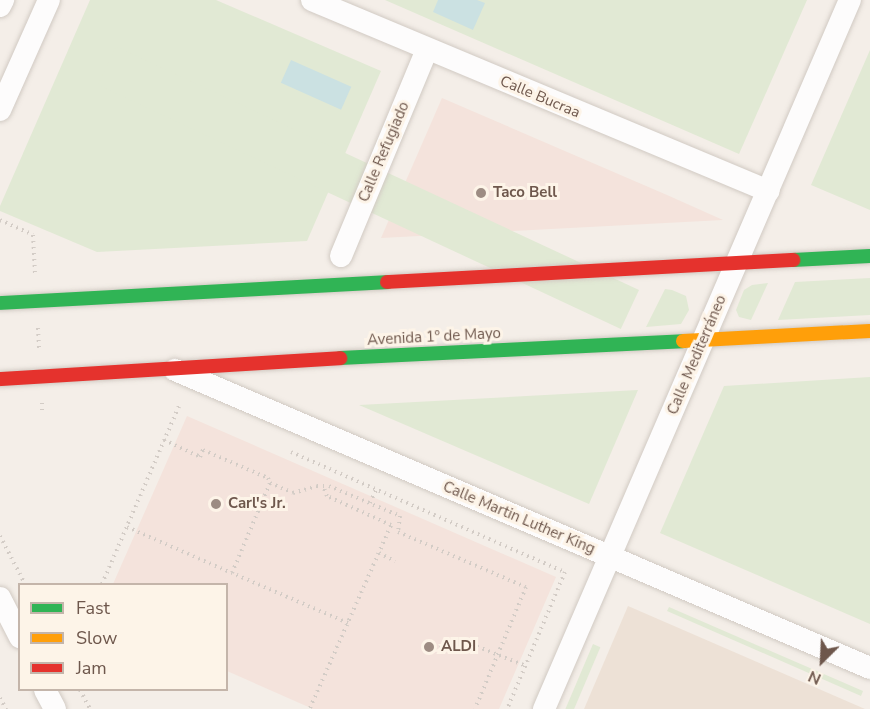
<!DOCTYPE html>
<meta charset="utf-8">
<style>
body{margin:0}
#map{position:relative;width:870px;height:709px;overflow:hidden;background:#f4eee8;font-family:"Nunito Sans",sans-serif}
div>[style]{position:absolute}
.residential>*{inset:0;background:#ede1d6}
.commercial>*{inset:0;background:#f4e3dc}
.green>*{inset:0;background:#e1e9d4;transform-origin:0 0}
.water>*{inset:0;background:#cbe1e2;transform-origin:0 0}
.path>*{height:4px;margin-top:-2px;transform-origin:0;background:repeating-linear-gradient(90deg,#d3ccc6 0 1.5px,transparent 0 6px)}
.roads{filter:drop-shadow(0 0 2px #d1cac3) drop-shadow(0 0 2px #d1cac3)}
.street>*{height:22px;margin:-11px;padding:0 11px;transform-origin:11px;border-radius:11px;background:#fdfcfc}
.fast>*{height:14px;margin:-7px;padding:0 7px;transform-origin:7px;border-radius:7px;background:#30b455}
.slow>*{height:14px;margin:-7px;padding:0 7px;transform-origin:7px;border-radius:7px;background:#ff9f0a}
.jam>*{height:14px;margin:-7px;padding:0 7px;transform-origin:7px;border-radius:7px;background:#e5322d}
.dots>*{width:16px;height:16px;translate:-50% -50%;box-sizing:border-box;border:3px solid #fdf4e8;border-radius:50%}
span{translate:-50% -50%;white-space:nowrap;text-align:center;line-height:1.15;-webkit-text-stroke:6px #fdf4e8;paint-order:stroke}
.street-label{font-size:15px;color:#6e574c}
.poi-label{font-size:15px;color:#6e574c;font-weight:700}
.left{translate:0 -50%;text-align:left}
.legend{position:absolute;left:18px;top:583px;width:210px;height:108px;box-sizing:border-box;background:#fdf4e8;border:2px solid #c4b5aa;margin:0;padding:8px 10px;list-style:none;font-size:18px;color:#6e574c}
.legend li{display:flex;align-items:center;gap:12px;height:30px}
.legend b{width:30px;border:2px solid #c4b5aa}
.north{position:absolute;left:792px;top:631px;width:60px;height:60px;-webkit-text-stroke:4px #fdf4e8;paint-order:stroke;rotate:204deg;font-size:16px;font-weight:700;line-height:24px;text-align:center;color:#6e574c}
.north::after{content:'';display:block;margin:auto;width:21px;height:27px;background:#6e574c;clip-path:polygon(50% 0,100% 100%,50% 72%,0 100%)}
</style>
<div id="map">
<div class="residential">
<div style="clip-path:polygon(628px 606px,865px 709px,584px 709px)"></div>
</div>
<div class="commercial">
<div style="clip-path:polygon(442px 98px,667px 195px,723px 220px,381px 238px)"></div>
<div style="clip-path:polygon(187px 416px,556px 577px,499px 709px,313px 709px,227px 671px,226px 584px,113px 584px)"></div>
</div>
<div class="green">
<div style="clip-path:polygon(90px 0,216px 0,381px 71px,307px 241px,97px 252px,0 211px,0 206px)"></div>
<div style="clip-path:polygon(385px 0,807px 0,739px 154px)"></div>
<div style="clip-path:polygon(870px 50px,870px 210px,811px 185px)"></div>
<div style="clip-path:polygon(870px 278px,870px 315px,778px 320px,795px 282px)"></div>
<div style="clip-path:polygon(768px 283px,751px 320px,739px 317px,736px 310px,744px 290px,752px 285px)"></div>
<div style="clip-path:polygon(665px 289px,672px 290px,686px 296px,689px 310px,681px 324px,646px 327px)"></div>
<div style="left:639px;top:290px;width:43px;height:577px;rotate:115deg"></div>
<div style="clip-path:polygon(870px 377px,870px 624px,660px 533px,724px 386px)"></div>
<div style="clip-path:polygon(638px 390px,589px 504px,359px 405px)"></div>
<div style="clip-path:polygon(669px 607px,863px 691px,861px 696px,667px 611px)"></div>
<div style="left:593px;top:644px;width:8px;height:71px;rotate:23deg"></div>
</div>
<div class="water">
<div style="clip-path:polygon(438px 0,477px 0,485px 3px,473px 30px,433px 12px)"></div>
<div style="left:291px;top:60px;width:66px;height:25px;rotate:24deg"></div>
</div>
<div class="path">
<div style="left:0;top:220px;width:36px;rotate:24deg"></div>
<div style="left:33px;top:235px;width:38px;rotate:87deg"></div>
<div style="left:38px;top:328px;width:20px;rotate:87deg"></div>
<div style="left:42px;top:403px;width:11px;rotate:90deg"></div>
<div style="left:164px;top:440px;width:40px;rotate:25deg"></div>
<div style="left:200px;top:457px;width:8px;rotate:-67deg"></div>
<div style="left:203px;top:450px;width:71px;rotate:23.3deg"></div>
<div style="left:268px;top:478px;width:5px;rotate:68deg"></div>
<div style="left:291px;top:452px;width:299px;rotate:23.7deg"></div>
<div style="left:565px;top:572px;width:149px;rotate:112.9deg"></div>
<div style="left:370px;top:503px;width:14px;rotate:-65deg"></div>
<div style="left:127px;top:527px;width:115px;rotate:23.7deg"></div>
<div style="left:0;top:536px;width:54px;rotate:62.5deg"></div>
<div style="left:379px;top:553px;width:18px;rotate:27deg"></div>
<div style="left:102px;top:584px;width:196px;rotate:-66.6deg"></div>
<div style="left:348px;top:623px;width:126px;rotate:-156.7deg"></div>
<div style="left:232px;top:573px;width:98px;rotate:-67.1deg"></div>
<div style="left:270px;top:483px;width:25px;rotate:23deg"></div>
<div style="left:293px;top:493px;width:25px;rotate:-16deg"></div>
<div style="left:317px;top:486px;width:12px"></div>
<div style="left:329px;top:486px;width:77px;rotate:22.9deg"></div>
<div style="left:400px;top:516px;width:16px;rotate:97deg"></div>
<div style="left:398px;top:532px;width:139px;rotate:23.3deg"></div>
<div style="left:526px;top:587px;width:132px;rotate:112.7deg"></div>
<div style="left:433px;top:647px;width:33px;rotate:-9deg"></div>
<div style="left:466px;top:642px;width:65px;rotate:21.8deg"></div>
<div style="left:80px;top:690px;width:21px;rotate:62deg"></div>
<div style="left:0;top:698px;width:13px;rotate:61deg"></div>
<div style="left:310px;top:708px;width:200px;rotate:-66.1deg"></div>
<div style="left:391px;top:525px;width:70px;rotate:-155.6deg"></div>
<div style="left:327px;top:496px;width:11px;rotate:-112deg"></div>
</div>
<div class="roads">
<div class="street">
<div style="left:312px;top:0;width:495px;rotate:22.7deg"></div>
<div style="left:0;top:6px;width:7px;rotate:-63deg"></div>
<div style="left:0;top:110px;width:120px;rotate:-66deg"></div>
<div style="left:341px;top:256px;width:224px;rotate:-67.4deg"></div>
<div style="left:175px;top:370px;width:756px;rotate:23.21deg"></div>
<div style="left:0;top:598px;width:44px;rotate:62.9deg"></div>
<div style="left:45px;top:690px;width:21px;rotate:62deg"></div>
<div style="left:544px;top:709px;width:772px;rotate:-66.66deg"></div>
</div>
<div class="fast">
<div style="left:793px;top:260px;width:77px;rotate:-3deg"></div>
<div style="left:0;top:303px;width:388px;rotate:-3.1deg"></div>
<div style="left:340px;top:358px;width:343px;rotate:-2.8deg"></div>
</div>
<div class="slow">
<div style="left:683px;top:341px;width:187px;rotate:-3.1deg"></div>
</div>
<div class="jam">
<div style="left:387px;top:282px;width:407px;rotate:-3.1deg"></div>
<div style="left:0;top:379px;width:341px;rotate:-3.5deg"></div>
</div>
</div>
<div class="dots">
<div style="left:481px;top:193px;background:#9d8c83"></div>
<div style="left:216px;top:504px;background:#9d8c83"></div>
<div style="left:429px;top:647px;background:#9d8c83"></div>
</div>
<div class="street-label">
<span style="left:540px;top:97px;rotate:23deg">Calle Bucraa</span>
<span style="left:384px;top:152px;rotate:-67deg">Calle Refugiado</span>
<span style="left:434px;top:337px;rotate:-3deg">Avenida 1º de Mayo</span>
<span style="left:697px;top:355px;rotate:-67deg">Calle Mediterráneo</span>
<span style="left:519px;top:518px;rotate:23deg">Calle Martin Luther King</span>
</div>
<div class="poi-label">
<span class="left" style="left:493px;top:193px">Taco Bell</span>
<span class="left" style="left:228px;top:504px">Carl's Jr.</span>
<span class="left" style="left:441px;top:647px">ALDI</span>
</div>
<ul class="legend">
<li><b style="height:8px;background:#30b455"></b>Fast</li>
<li><b style="height:8px;background:#ff9f0a"></b>Slow</li>
<li><b style="height:8px;background:#e5322d"></b>Jam</li>
</ul>
<div class="north">N</div>
</div>
